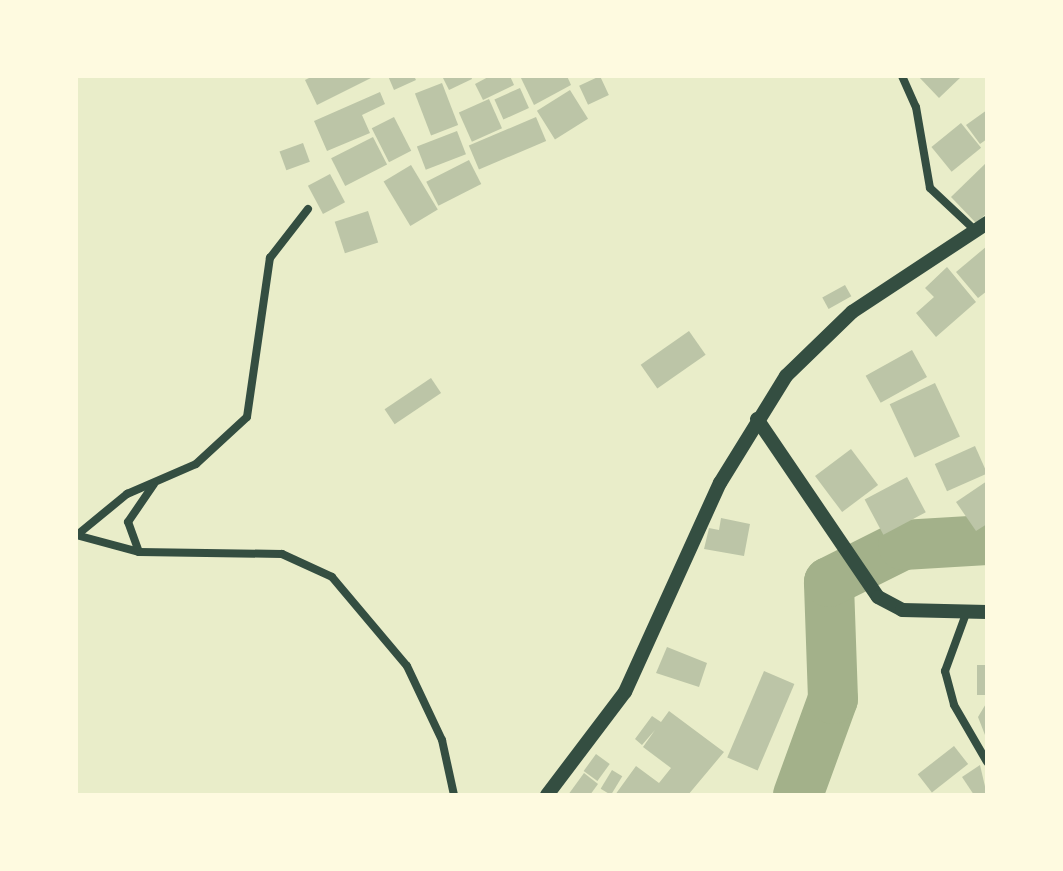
<!DOCTYPE html>
<style>
body{margin:0}
#map{position:relative;width:1063px;height:871px;overflow:hidden;background:#e9edc9;font-family:"IBM Plex Sans",sans-serif}
div>[style]{position:absolute}
.river>*{height:50px;margin:-25px;padding:0 25px;transform-origin:25px;border-radius:25px;background:#a3b18a}
.building>*{inset:0;background:#bcc5a7;transform-origin:0 0}
.minor>*{height:8px;margin:-4px;padding:0 4px;transform-origin:4px;border-radius:4px;background:#344e41}
.tertiary>*{height:14px;margin:-7px;padding:0 7px;transform-origin:7px;border-radius:7px;background:#344e41}
span{translate:-50% -50%;white-space:nowrap;text-align:center;line-height:1.15;-webkit-text-stroke:6px #fefae0;paint-order:stroke}
.frame{position:absolute;inset:0;border:78px solid #fefae0;pointer-events:none}
</style>
<div id="map">
<div class="river">
<div style="left:798px;top:795px;width:102px;rotate:-70deg"></div>
<div style="left:833px;top:699px;width:117px;rotate:-92deg"></div>
<div style="left:829px;top:582px;width:83px;rotate:-26.6deg"></div>
<div style="left:903px;top:545px;width:84px;rotate:-3.4deg"></div>
</div>
<div class="building">
<div style="clip-path:polygon(313px 76px,375px 76px,317px 105px,305px 80px)"></div>
<div style="clip-path:polygon(388px 76px,414px 76px,416px 80px,394px 90px)"></div>
<div style="clip-path:polygon(442px 76px,471px 76px,472px 79px,449px 90px)"></div>
<div style="clip-path:polygon(490px 76px,510px 76px,514px 85px,483px 100px,475px 84px)"></div>
<div style="clip-path:polygon(520px 76px,567px 76px,571px 85px,534px 105px)"></div>
<div style="left:600px;top:76px;width:21px;height:23px;rotate:65deg"></div>
<div style="clip-path:polygon(918px 76px,962px 76px,939px 98px)"></div>
<div style="left:442px;top:83px;width:45px;height:29px;rotate:69deg"></div>
<div style="left:520px;top:88px;width:22px;height:28px;rotate:66deg"></div>
<div style="left:570px;top:90px;width:34px;height:39px;rotate:58deg"></div>
<div style="clip-path:polygon(380px 92px,385px 104px,362px 115px,370px 133px,327px 151px,314px 121px)"></div>
<div style="left:489px;top:99px;width:32px;height:33px;rotate:66deg"></div>
<div style="clip-path:polygon(987px 110px,987px 139px,980px 144px,966px 125px)"></div>
<div style="left:394px;top:117px;width:38px;height:25px;rotate:63deg"></div>
<div style="left:536px;top:117px;width:26px;height:73px;rotate:67deg"></div>
<div style="left:961px;top:123px;width:32px;height:38px;rotate:51deg"></div>
<div style="left:457px;top:131px;width:25px;height:43px;rotate:69deg"></div>
<div style="left:373px;top:137px;width:31px;height:47px;rotate:63deg"></div>
<div style="left:303px;top:143px;width:20px;height:25px;rotate:70deg"></div>
<div style="left:469px;top:160px;width:27px;height:48px;rotate:63deg"></div>
<div style="clip-path:polygon(987px 162px,987px 213px,976px 223px,951px 197px)"></div>
<div style="left:411px;top:165px;width:52px;height:32px;rotate:59deg"></div>
<div style="left:330px;top:174px;width:32px;height:25px;rotate:62deg"></div>
<div style="left:368px;top:211px;width:33px;height:35px;rotate:72deg"></div>
<div style="clip-path:polygon(987px 246px,987px 291px,978px 298px,956px 272px)"></div>
<div style="clip-path:polygon(947px 267px,976px 302px,936px 337px,916px 313px,934px 297px,925px 288px)"></div>
<div style="left:845px;top:285px;width:13px;height:26px;rotate:61deg"></div>
<div style="left:689px;top:331px;width:29px;height:59px;rotate:55deg"></div>
<div style="left:912px;top:350px;width:31px;height:53px;rotate:61deg"></div>
<div style="left:431px;top:378px;width:18px;height:56px;rotate:56deg"></div>
<div style="left:935px;top:383px;width:59px;height:50px;rotate:65deg"></div>
<div style="left:975px;top:446px;width:30px;height:44px;rotate:66deg"></div>
<div style="left:851px;top:449px;width:45px;height:45px;rotate:53deg"></div>
<div style="left:907px;top:477px;width:40px;height:48px;rotate:62deg"></div>
<div style="clip-path:polygon(987px 481px,987px 524px,976px 531px,956px 502px)"></div>
<div style="clip-path:polygon(721px 518px,750px 524px,744px 556px,704px 549px,709px 528px,719px 530px)"></div>
<div style="clip-path:polygon(667px 647px,707px 663px,699px 687px,656px 673px)"></div>
<div style="left:977px;top:665px;width:10px;height:30px"></div>
<div style="left:764px;top:671px;width:33px;height:94px;rotate:23deg"></div>
<div style="clip-path:polygon(987px 702px,987px 735px,985px 735px,978px 717px)"></div>
<div style="clip-path:polygon(669px 711px,724px 752px,688px 795px,615px 795px,636px 766px,659px 783px,671px 768px,643px 747px,655px 730px,642px 745px,635px 739px,652px 716px,661px 722px)"></div>
<div style="left:954px;top:746px;width:23px;height:46px;rotate:52deg"></div>
<div style="left:596px;top:754px;width:17px;height:21px;rotate:36deg"></div>
<div style="clip-path:polygon(980px 765px,987px 795px,974px 795px,962px 777px)"></div>
<div style="left:612px;top:770px;width:12px;height:22px;rotate:31deg"></div>
<div style="clip-path:polygon(584px 773px,598px 784px,590px 795px,568px 795px)"></div>
</div>
<div class="minor">
<div style="left:902px;top:76px;width:34px;rotate:66deg"></div>
<div style="left:916px;top:107px;width:82px;rotate:80.2deg"></div>
<div style="left:930px;top:188px;width:63px;rotate:43.1deg"></div>
<div style="left:76px;top:535px;width:65px;rotate:15.1deg"></div>
<div style="left:139px;top:552px;width:143px;rotate:0.8deg"></div>
<div style="left:282px;top:554px;width:55px;rotate:24.7deg"></div>
<div style="left:332px;top:577px;width:116px;rotate:49.9deg"></div>
<div style="left:407px;top:666px;width:82px;rotate:64.7deg"></div>
<div style="left:442px;top:740px;width:56px;rotate:77.7deg"></div>
<div style="left:77px;top:535px;width:65px;rotate:-39.4deg"></div>
<div style="left:127px;top:494px;width:75px;rotate:-23.5deg"></div>
<div style="left:196px;top:464px;width:69px;rotate:-42.7deg"></div>
<div style="left:247px;top:417px;width:161px;rotate:-81.8deg"></div>
<div style="left:270px;top:258px;width:62px;rotate:-52.2deg"></div>
<div style="left:139px;top:552px;width:32px;rotate:-110deg"></div>
<div style="left:128px;top:522px;width:46px;rotate:-55.6deg"></div>
<div style="left:967px;top:611px;width:64px;rotate:110.1deg"></div>
<div style="left:945px;top:671px;width:35px;rotate:75deg"></div>
<div style="left:954px;top:705px;width:66px;rotate:59.9deg"></div>
</div>
<div class="tertiary">
<div style="left:757px;top:419px;width:215px;rotate:55.8deg"></div>
<div style="left:878px;top:597px;width:27px;rotate:28deg"></div>
<div style="left:902px;top:610px;width:85px;rotate:1.3deg"></div>
<div style="left:547px;top:795px;width:129px;rotate:-52.9deg"></div>
<div style="left:625px;top:692px;width:230px;rotate:-65.6deg"></div>
<div style="left:720px;top:483px;width:126px;rotate:-58.3deg"></div>
<div style="left:786px;top:376px;width:92px;rotate:-44.1deg"></div>
<div style="left:852px;top:312px;width:162px;rotate:-33.4deg"></div>
</div>
<div class="frame"></div>
</div>
